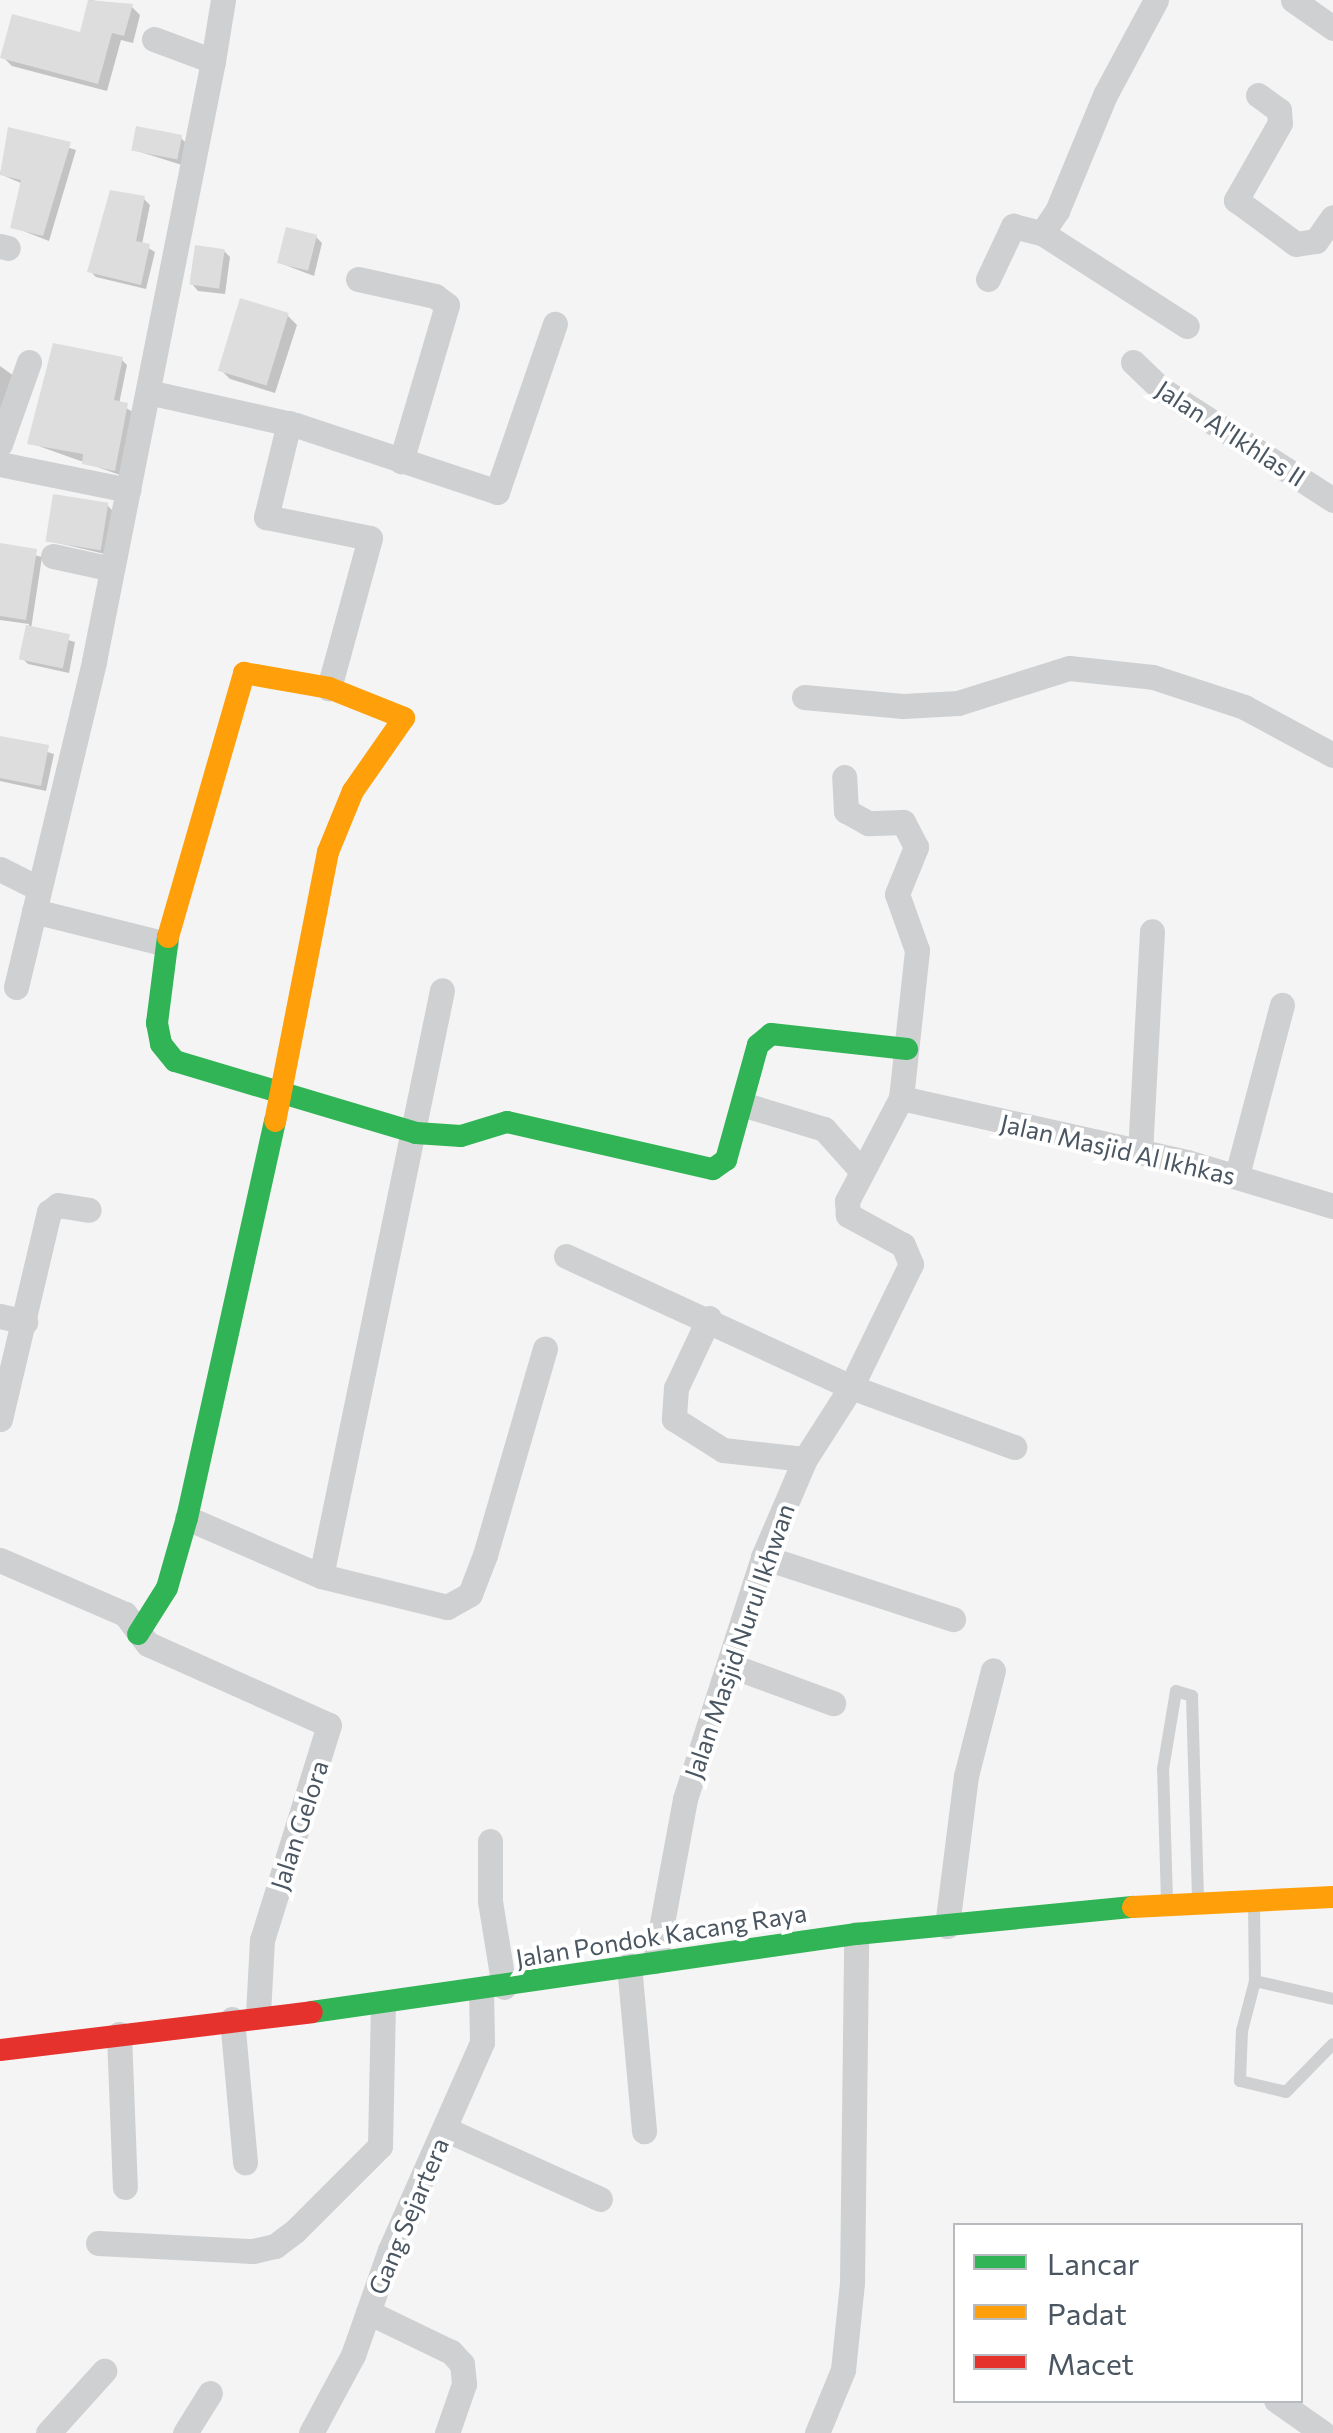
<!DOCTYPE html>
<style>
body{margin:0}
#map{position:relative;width:1333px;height:2433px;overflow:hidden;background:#f4f4f4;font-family:Commissioner,sans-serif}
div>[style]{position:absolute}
.shadow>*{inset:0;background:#0003}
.building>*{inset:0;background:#ddddde;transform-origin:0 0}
.lane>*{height:12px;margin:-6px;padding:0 6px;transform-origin:6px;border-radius:6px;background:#ced0d2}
.street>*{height:25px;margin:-12.5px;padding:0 12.5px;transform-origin:12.5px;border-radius:12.5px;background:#ced0d2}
.fast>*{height:22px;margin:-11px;padding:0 11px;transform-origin:11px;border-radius:11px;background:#30b455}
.slow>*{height:22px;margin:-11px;padding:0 11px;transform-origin:11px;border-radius:11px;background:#ff9f0a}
.jam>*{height:22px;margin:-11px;padding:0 11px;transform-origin:11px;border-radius:11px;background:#e5322d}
span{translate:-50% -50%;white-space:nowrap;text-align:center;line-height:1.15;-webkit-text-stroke:8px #fff;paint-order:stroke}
.street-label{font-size:25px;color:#4a5661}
.legend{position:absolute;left:953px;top:2223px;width:350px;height:180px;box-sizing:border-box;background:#fff;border:2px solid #b7bbc0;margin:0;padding:12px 18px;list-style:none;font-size:30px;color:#4a5661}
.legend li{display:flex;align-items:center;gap:20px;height:50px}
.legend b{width:50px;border:2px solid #b7bbc0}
</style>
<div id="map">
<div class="shadow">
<div style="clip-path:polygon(90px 0,131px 6px,140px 15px,133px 43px,121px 40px,107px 91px,12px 66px,3px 57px,82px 35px)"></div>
<div style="clip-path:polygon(10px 130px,76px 150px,49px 241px,13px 227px,23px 184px,0 174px)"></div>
<div style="clip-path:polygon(180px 137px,187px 144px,182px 165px,134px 150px)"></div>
<div style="clip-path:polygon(144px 199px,150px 205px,142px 244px,155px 252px,146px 289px,96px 277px,90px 271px)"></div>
<div style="clip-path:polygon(316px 237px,322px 243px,314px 276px,280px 263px)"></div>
<div style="clip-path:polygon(224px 251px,230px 257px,225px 294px,198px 291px,192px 284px)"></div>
<div style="clip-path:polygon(287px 315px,297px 325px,275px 393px,230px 379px,220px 369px)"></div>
<div style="clip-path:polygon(121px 359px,127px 365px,119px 404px,133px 412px,120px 475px,30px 443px)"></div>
<div style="clip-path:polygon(0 366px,18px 379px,0 431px)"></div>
<div style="clip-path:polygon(107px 505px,113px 511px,105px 554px,49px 541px)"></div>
<div style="clip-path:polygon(0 546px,42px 557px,31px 629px,75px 642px,69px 673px,28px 664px,22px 658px,29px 624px,0 620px)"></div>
<div style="clip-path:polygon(0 738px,54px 754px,46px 791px,0 781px)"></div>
</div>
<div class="building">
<div style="clip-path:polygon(88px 0,133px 4px,124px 36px,112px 33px,98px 84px,0 58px,12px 14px,80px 32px)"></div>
<div style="left:136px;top:126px;width:47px;height:25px;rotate:11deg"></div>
<div style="clip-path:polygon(8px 127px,71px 142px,43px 236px,10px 228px,21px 180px,0 175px)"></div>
<div style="clip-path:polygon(110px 190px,145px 196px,136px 241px,150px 244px,141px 285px,87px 272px)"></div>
<div style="left:286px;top:227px;width:32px;height:37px;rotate:14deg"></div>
<div style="left:195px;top:245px;width:30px;height:40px;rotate:8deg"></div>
<div style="left:240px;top:298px;width:51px;height:76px;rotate:17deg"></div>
<div style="clip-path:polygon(53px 343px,123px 357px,114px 400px,128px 403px,115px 471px,82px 464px,83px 454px,27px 444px)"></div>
<div style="left:53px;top:494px;width:56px;height:48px;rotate:9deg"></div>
<div style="clip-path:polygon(0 543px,37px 549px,26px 620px,0 616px)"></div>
<div style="left:26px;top:625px;width:45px;height:35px;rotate:12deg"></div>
<div style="clip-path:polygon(0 736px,49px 745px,41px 786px,0 778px)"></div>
</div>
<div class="lane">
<div style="left:1167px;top:1901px;width:132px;rotate:-91.7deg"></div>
<div style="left:1163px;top:1769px;width:79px;rotate:-80.5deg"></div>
<div style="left:1176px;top:1691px;width:17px;rotate:17deg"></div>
<div style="left:1192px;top:1696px;width:201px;rotate:88.3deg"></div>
<div style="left:1254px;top:1904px;width:77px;rotate:89.3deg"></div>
<div style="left:1255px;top:1981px;width:80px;rotate:13deg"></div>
<div style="left:1255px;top:1981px;width:52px;rotate:104.6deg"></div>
<div style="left:1242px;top:2031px;width:50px;rotate:92.3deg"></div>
<div style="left:1240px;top:2081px;width:47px;rotate:13.4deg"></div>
<div style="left:1286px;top:2092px;width:67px;rotate:-45.6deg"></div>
</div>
<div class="street">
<div style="left:1293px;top:0;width:49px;rotate:35deg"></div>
<div style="left:213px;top:61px;width:62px;rotate:-80.7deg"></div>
<div style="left:1258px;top:95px;width:26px;rotate:36deg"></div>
<div style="left:1279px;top:110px;width:13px;rotate:86deg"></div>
<div style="left:1280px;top:123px;width:89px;rotate:119.7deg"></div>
<div style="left:1236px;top:200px;width:74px;rotate:36.3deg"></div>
<div style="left:1296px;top:244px;width:20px;rotate:-9deg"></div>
<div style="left:1316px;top:241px;width:29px;rotate:-55deg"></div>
<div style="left:1042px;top:233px;width:172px;rotate:32.7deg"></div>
<div style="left:0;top:246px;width:8px;rotate:14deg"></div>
<div style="left:358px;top:279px;width:79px;rotate:12.4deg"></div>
<div style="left:435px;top:296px;width:15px;rotate:37deg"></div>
<div style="left:447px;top:305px;width:163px;rotate:106.4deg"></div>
<div style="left:988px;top:279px;width:59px;rotate:-64.7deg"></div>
<div style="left:1013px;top:226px;width:30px;rotate:14deg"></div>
<div style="left:1042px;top:233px;width:27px;rotate:-56deg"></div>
<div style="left:1057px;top:211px;width:126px;rotate:-67.5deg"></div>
<div style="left:1105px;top:95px;width:108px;rotate:-61.8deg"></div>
<div style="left:1133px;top:362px;width:39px;rotate:44deg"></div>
<div style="left:1161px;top:389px;width:205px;rotate:32.8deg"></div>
<div style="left:148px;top:392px;width:152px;rotate:12.6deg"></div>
<div style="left:296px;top:425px;width:212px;rotate:18.4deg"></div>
<div style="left:497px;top:492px;width:178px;rotate:-71deg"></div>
<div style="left:289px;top:423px;width:97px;rotate:103.7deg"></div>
<div style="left:266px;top:517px;width:106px;rotate:11.4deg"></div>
<div style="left:370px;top:538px;width:156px;rotate:105.3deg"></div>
<div style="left:0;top:444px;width:87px;rotate:-70.5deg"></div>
<div style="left:0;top:464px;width:131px;rotate:11.5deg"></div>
<div style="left:53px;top:556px;width:60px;rotate:12.4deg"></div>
<div style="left:804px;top:697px;width:99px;rotate:5.2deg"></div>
<div style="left:903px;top:706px;width:55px;rotate:-3.1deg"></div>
<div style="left:958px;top:703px;width:116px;rotate:-17.5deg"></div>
<div style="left:1069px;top:668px;width:84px;rotate:6.1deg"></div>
<div style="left:1153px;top:677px;width:96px;rotate:18.2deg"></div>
<div style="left:1244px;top:707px;width:101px;rotate:28.3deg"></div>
<div style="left:0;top:869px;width:42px;rotate:26.6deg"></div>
<div style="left:34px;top:911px;width:136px;rotate:14deg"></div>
<div style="left:16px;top:987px;width:335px;rotate:-76.5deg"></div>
<div style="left:94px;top:661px;width:612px;rotate:-78.78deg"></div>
<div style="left:213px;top:61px;width:63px;rotate:-159.6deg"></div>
<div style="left:901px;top:1098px;width:293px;rotate:12.6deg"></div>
<div style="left:1187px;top:1162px;width:152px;rotate:16.8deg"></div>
<div style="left:745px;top:1105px;width:83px;rotate:16.9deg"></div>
<div style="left:824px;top:1129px;width:52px;rotate:48.1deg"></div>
<div style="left:1140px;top:1153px;width:222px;rotate:-86.9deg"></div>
<div style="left:1237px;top:1175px;width:176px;rotate:-75.2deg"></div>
<div style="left:566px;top:1256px;width:314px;rotate:24.7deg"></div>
<div style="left:851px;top:1387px;width:174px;rotate:20.2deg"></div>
<div style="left:0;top:1316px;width:26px;rotate:13deg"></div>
<div style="left:709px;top:1318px;width:77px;rotate:115.2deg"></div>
<div style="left:676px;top:1388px;width:31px;rotate:94deg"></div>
<div style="left:674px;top:1419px;width:58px;rotate:32.3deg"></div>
<div style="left:723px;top:1450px;width:82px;rotate:6.3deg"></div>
<div style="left:0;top:1419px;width:213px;rotate:-76.7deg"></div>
<div style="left:49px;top:1212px;width:11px;rotate:-38deg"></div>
<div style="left:58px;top:1205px;width:31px;rotate:9deg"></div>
<div style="left:187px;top:1518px;width:146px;rotate:23.4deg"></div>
<div style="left:321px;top:1576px;width:130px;rotate:13.8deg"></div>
<div style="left:447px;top:1607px;width:26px;rotate:-29deg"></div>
<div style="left:470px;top:1594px;width:42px;rotate:-69deg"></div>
<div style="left:485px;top:1555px;width:215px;rotate:-73.8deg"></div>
<div style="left:763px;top:1557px;width:200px;rotate:18.1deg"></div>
<div style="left:0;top:1560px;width:136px;rotate:23.4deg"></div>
<div style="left:125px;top:1614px;width:38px;rotate:53deg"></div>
<div style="left:148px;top:1644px;width:198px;rotate:24.1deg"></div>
<div style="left:329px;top:1725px;width:225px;rotate:107.3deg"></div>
<div style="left:262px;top:1940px;width:75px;rotate:93.1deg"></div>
<div style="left:321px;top:1576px;width:598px;rotate:-78.33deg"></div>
<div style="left:729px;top:1665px;width:111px;rotate:20.1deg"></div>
<div style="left:490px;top:1841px;width:60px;rotate:90deg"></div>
<div style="left:490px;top:1901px;width:87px;rotate:80.8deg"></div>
<div style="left:947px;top:1926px;width:151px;rotate:-82.8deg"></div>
<div style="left:966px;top:1776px;width:109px;rotate:-75.7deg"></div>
<div style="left:655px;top:1961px;width:165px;rotate:-79.5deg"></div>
<div style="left:685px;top:1799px;width:254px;rotate:-72.1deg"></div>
<div style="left:763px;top:1557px;width:107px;rotate:-66.8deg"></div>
<div style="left:805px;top:1459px;width:85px;rotate:-57.4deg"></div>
<div style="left:851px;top:1387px;width:137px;rotate:-64deg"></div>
<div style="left:911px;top:1264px;width:21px;rotate:-113deg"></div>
<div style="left:903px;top:1245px;width:63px;rotate:-151.4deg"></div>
<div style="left:848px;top:1215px;width:14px;rotate:-94deg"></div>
<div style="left:847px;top:1201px;width:116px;rotate:-62.3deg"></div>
<div style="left:901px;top:1098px;width:149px;rotate:-83.8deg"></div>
<div style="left:917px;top:950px;width:59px;rotate:-109.7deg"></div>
<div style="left:897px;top:894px;width:51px;rotate:-68deg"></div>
<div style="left:916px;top:847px;width:28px;rotate:-117deg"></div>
<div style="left:903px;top:822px;width:35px;rotate:178deg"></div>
<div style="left:868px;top:823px;width:25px;rotate:-151deg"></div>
<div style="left:846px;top:811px;width:34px;rotate:-93deg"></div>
<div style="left:629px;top:1965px;width:167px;rotate:84.8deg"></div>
<div style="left:232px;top:2019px;width:144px;rotate:84.8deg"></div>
<div style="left:119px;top:2034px;width:153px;rotate:87.8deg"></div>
<div style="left:445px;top:2129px;width:170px;rotate:24.3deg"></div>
<div style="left:98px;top:2243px;width:155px;rotate:3deg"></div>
<div style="left:253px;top:2251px;width:23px;rotate:-13deg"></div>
<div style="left:275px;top:2246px;width:25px;rotate:-37deg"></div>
<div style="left:295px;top:2231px;width:120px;rotate:-45deg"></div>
<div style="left:380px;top:2146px;width:142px;rotate:-88.8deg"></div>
<div style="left:368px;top:2312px;width:92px;rotate:25.7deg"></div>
<div style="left:451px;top:2352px;width:16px;rotate:47deg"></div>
<div style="left:462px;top:2364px;width:20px;rotate:84deg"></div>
<div style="left:464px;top:2384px;width:52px;rotate:109.1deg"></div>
<div style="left:1276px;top:2400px;width:57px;rotate:35.1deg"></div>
<div style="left:48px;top:2433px;width:84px;rotate:-47.9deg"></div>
<div style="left:185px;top:2433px;width:47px;rotate:-58deg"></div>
<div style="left:311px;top:2433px;width:89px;rotate:-61.7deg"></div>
<div style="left:353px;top:2355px;width:111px;rotate:-70.6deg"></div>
<div style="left:390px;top:2250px;width:227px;rotate:-66.1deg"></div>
<div style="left:482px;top:2042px;width:50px;rotate:-91.1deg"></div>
<div style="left:817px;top:2433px;width:68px;rotate:-67.6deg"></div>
<div style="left:843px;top:2370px;width:87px;rotate:-84.1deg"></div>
<div style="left:852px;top:2283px;width:349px;rotate:-89.3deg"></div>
</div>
<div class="fast">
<div style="left:168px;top:937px;width:87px;rotate:97.3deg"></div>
<div style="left:157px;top:1023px;width:21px;rotate:79deg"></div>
<div style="left:161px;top:1044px;width:22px;rotate:51deg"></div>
<div style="left:175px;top:1061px;width:252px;rotate:16.6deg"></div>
<div style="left:416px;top:1133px;width:45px;rotate:3.8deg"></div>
<div style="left:461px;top:1136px;width:48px;rotate:-16.9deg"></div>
<div style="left:507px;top:1122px;width:211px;rotate:12.9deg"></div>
<div style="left:713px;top:1169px;width:16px;rotate:-35deg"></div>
<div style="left:726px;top:1160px;width:119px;rotate:-74.5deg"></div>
<div style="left:758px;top:1045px;width:17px;rotate:-40deg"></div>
<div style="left:771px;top:1034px;width:137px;rotate:6.3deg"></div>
<div style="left:138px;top:1634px;width:54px;rotate:-57.8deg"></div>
<div style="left:167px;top:1588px;width:73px;rotate:-74.1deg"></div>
<div style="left:187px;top:1518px;width:407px;rotate:-77.5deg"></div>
<div style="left:312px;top:2012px;width:550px;rotate:-8.16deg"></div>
<div style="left:856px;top:1934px;width:278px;rotate:-5.6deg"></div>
</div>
<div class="slow">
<div style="left:168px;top:937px;width:275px;rotate:-73.9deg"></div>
<div style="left:244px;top:673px;width:86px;rotate:10deg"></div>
<div style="left:329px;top:688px;width:81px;rotate:21.8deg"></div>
<div style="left:404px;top:718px;width:89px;rotate:124.9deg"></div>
<div style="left:353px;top:791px;width:66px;rotate:112.3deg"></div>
<div style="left:328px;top:852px;width:274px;rotate:101.1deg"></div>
<div style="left:1133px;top:1907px;width:200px;rotate:-2.9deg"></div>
</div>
<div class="jam">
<div style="left:0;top:2050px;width:314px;rotate:-6.9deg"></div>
</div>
<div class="street-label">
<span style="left:1231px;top:433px;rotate:33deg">Jalan Al'Ikhlas II</span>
<span style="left:1118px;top:1149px;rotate:13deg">Jalan Masjid Al Ikhkas</span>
<span style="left:739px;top:1641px;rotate:-71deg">Jalan Masjid Nurul Ikhwan</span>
<span style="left:299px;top:1825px;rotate:-72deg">Jalan Gelora</span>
<span style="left:661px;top:1935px;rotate:-9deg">Jalan Pondok Kacang Raya</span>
<span style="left:408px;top:2216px;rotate:-67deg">Gang Sejartera</span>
</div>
<ul class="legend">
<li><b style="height:12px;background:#30b455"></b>Lancar</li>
<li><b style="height:12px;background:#ff9f0a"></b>Padat</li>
<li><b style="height:12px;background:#e5322d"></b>Macet</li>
</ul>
</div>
